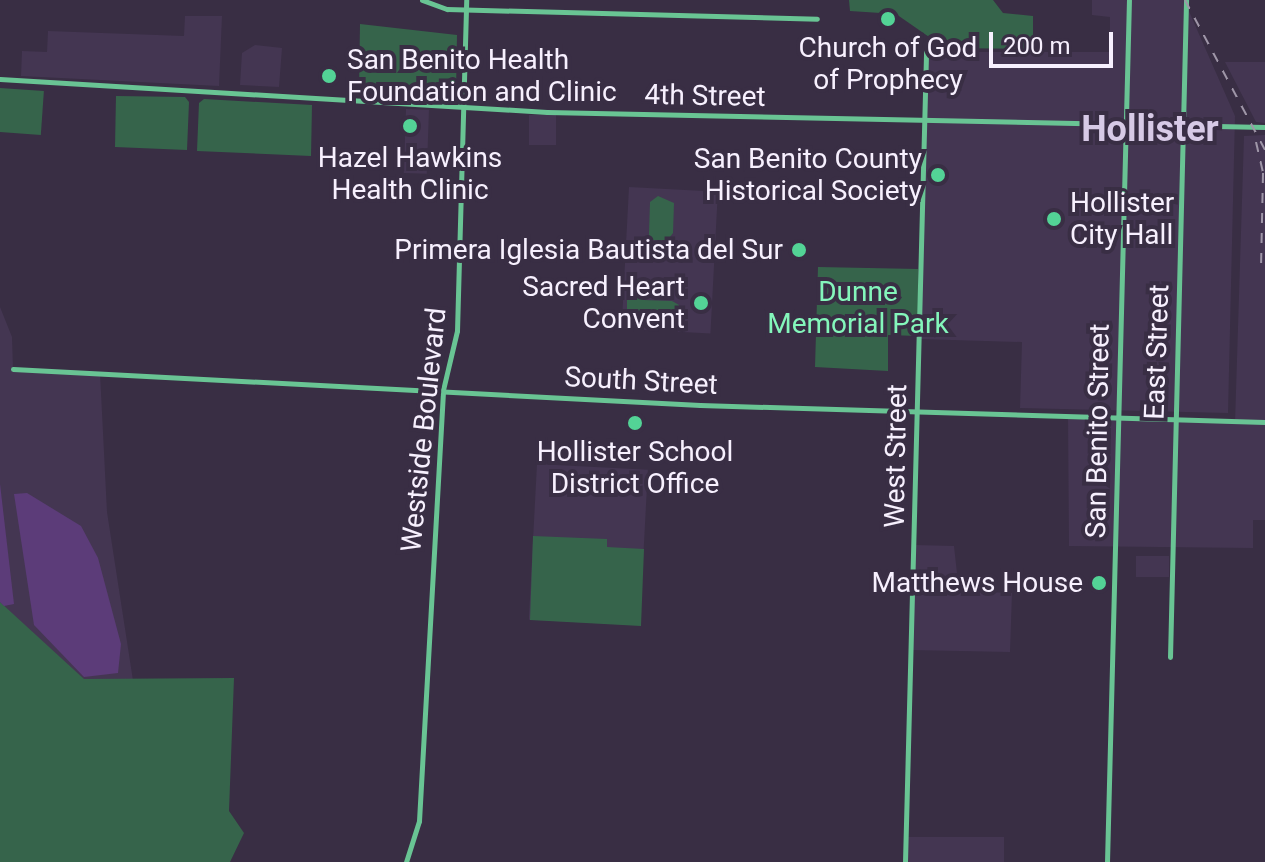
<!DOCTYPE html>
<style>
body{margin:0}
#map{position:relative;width:1265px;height:862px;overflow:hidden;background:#392e44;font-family:Roboto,sans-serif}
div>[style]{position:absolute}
.built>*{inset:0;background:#443652;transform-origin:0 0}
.green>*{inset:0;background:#36644b;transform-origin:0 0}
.water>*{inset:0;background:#5c3c79}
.secondary>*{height:5px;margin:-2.5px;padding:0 2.5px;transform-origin:2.5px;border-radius:2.5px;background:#69c494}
.rail>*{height:2px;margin-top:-1px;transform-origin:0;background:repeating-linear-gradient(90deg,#9f96a8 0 10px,transparent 0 20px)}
.dots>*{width:22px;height:22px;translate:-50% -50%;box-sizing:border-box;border:4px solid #392e44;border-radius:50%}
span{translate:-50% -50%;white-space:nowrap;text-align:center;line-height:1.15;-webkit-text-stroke:8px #392e44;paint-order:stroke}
.poi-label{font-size:28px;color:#f7f0fe}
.left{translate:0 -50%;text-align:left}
.right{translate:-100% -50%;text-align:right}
.street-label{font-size:28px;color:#f7f0fe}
.park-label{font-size:28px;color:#84f6bb}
.district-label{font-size:36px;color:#d7cae6;font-weight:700}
.scale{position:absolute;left:989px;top:32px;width:124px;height:36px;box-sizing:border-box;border:4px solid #f7f0fe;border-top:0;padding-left:10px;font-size:24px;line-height:28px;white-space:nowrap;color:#f7f0fe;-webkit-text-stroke:6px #392e44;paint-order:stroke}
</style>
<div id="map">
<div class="built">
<div style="clip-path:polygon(1092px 0,1184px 0,1235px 116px,1228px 413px,1020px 408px,1022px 342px,919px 339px,926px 52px,1110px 52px,1110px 17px,1092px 15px)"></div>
<div style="clip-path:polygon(185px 16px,222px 16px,219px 86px,21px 76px,22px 51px,47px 52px,48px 31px,184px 36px)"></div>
<div style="clip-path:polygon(255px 45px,282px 48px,279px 87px,240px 85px,242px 53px)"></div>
<div style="clip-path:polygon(1225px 62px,1265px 62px,1265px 123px,1256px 122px)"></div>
<div style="left:406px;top:109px;width:23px;height:64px;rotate:2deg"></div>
<div style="left:529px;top:115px;width:27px;height:30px"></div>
<div style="clip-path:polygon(1265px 135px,1265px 520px,1253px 520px,1253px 548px,1069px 546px,1068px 416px,1235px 423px,1244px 136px)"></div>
<div style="left:629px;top:187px;width:89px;height:142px;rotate:3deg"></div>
<div style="clip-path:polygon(0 307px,12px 337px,13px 369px,100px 373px,107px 512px,134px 687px,88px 689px,0 613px)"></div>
<div style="left:537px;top:464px;width:111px;height:156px;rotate:3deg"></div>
<div style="clip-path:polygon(914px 545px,954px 546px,959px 591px,1012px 593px,1010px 652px,911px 650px)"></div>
<div style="left:1136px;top:556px;width:33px;height:21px"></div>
<div style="left:907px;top:837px;width:97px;height:25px"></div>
</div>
<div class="green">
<div style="clip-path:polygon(849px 0,993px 0,1003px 13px,1033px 16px,1033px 49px,945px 48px,896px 14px,850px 11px)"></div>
<div style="clip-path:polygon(360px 24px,457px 35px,456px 92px,359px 91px)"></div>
<div style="left:0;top:88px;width:44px;height:44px;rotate:4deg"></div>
<div style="clip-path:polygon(116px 96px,185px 97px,189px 102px,187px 150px,115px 147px)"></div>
<div style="clip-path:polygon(204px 99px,312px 105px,311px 156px,197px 151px,199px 103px)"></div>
<div style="clip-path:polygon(658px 196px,674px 203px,673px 233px,667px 241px,653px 240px,649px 235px,650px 202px)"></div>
<div style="clip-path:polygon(818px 267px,918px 269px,918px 336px,888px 335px,888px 371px,815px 367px)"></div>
<div style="clip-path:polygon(627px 293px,644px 293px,644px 300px,672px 301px,679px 305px,678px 316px,627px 322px)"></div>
<div style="clip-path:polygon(533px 536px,607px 539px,607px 547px,644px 549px,641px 626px,530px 620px)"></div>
<div style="clip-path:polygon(0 602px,84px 679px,234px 678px,229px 811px,244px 833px,230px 862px,0 862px)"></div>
</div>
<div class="water">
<div style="clip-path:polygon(0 484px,14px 604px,4px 606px,0 602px)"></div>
<div style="clip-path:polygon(27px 493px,81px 526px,98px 558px,121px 644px,118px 673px,84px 677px,34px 625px,14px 494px)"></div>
</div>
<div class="secondary">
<div style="left:422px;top:0;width:27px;rotate:20deg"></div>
<div style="left:447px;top:9px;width:370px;rotate:1.5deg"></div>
<div style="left:0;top:79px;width:548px;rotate:3.45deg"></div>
<div style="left:547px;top:112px;width:718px;rotate:1.2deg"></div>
<div style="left:13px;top:369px;width:688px;rotate:3deg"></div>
<div style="left:700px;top:405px;width:565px;rotate:1.72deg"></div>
<div style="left:1170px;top:657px;width:657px;rotate:-88.6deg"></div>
<div style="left:406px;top:862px;width:43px;rotate:-72.4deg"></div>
<div style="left:419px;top:821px;width:432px;rotate:-86.8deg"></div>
<div style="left:443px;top:390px;width:61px;rotate:-76.7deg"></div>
<div style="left:457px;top:331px;width:331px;rotate:-88.4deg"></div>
<div style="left:905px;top:862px;width:810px;rotate:-88.51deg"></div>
<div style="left:1107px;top:862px;width:862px;rotate:-88.54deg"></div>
</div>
<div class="rail">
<div style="left:1185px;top:0;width:170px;rotate:61.9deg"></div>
<div style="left:1256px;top:142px;width:32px;rotate:77deg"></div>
<div style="left:1263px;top:173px;width:94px;rotate:91.2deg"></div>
</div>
<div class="dots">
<div style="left:888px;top:19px;background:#53d396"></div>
<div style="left:329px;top:76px;background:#53d396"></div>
<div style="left:410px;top:126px;background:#53d396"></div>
<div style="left:938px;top:175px;background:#53d396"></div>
<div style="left:1054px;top:219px;background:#53d396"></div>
<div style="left:799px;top:250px;background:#53d396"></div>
<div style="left:701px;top:303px;background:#53d396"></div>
<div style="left:635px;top:423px;background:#53d396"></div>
<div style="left:1099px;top:583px;background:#53d396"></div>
</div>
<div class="poi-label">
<span style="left:888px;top:64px">Church of God<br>of Prophecy</span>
<span class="left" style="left:347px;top:76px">San Benito Health<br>Foundation and Clinic</span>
<span style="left:410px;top:174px">Hazel Hawkins<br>Health Clinic</span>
<span class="right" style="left:922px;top:175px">San Benito County<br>Historical Society</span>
<span class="left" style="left:1070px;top:219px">Hollister<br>City Hall</span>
<span class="right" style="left:783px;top:250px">Primera Iglesia Bautista del Sur</span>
<span class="right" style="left:685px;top:303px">Sacred Heart<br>Convent</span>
<span style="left:635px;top:468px">Hollister School<br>District Office</span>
<span class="right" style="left:1083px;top:583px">Matthews House</span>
</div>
<div class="street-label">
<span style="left:705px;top:96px;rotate:1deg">4th Street</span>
<span style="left:1157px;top:352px;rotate:-88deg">East Street</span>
<span style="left:641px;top:381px;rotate:3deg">South Street</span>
<span style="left:424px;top:430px;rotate:-84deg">Westside Boulevard</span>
<span style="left:1098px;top:431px;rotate:-89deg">San Benito Street</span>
<span style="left:896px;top:456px;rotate:-89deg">West Street</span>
</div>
<div class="park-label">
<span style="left:858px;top:308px">Dunne<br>Memorial Park</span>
</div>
<div class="district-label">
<span style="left:1150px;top:130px">Hollister</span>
</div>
<div class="scale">200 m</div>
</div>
